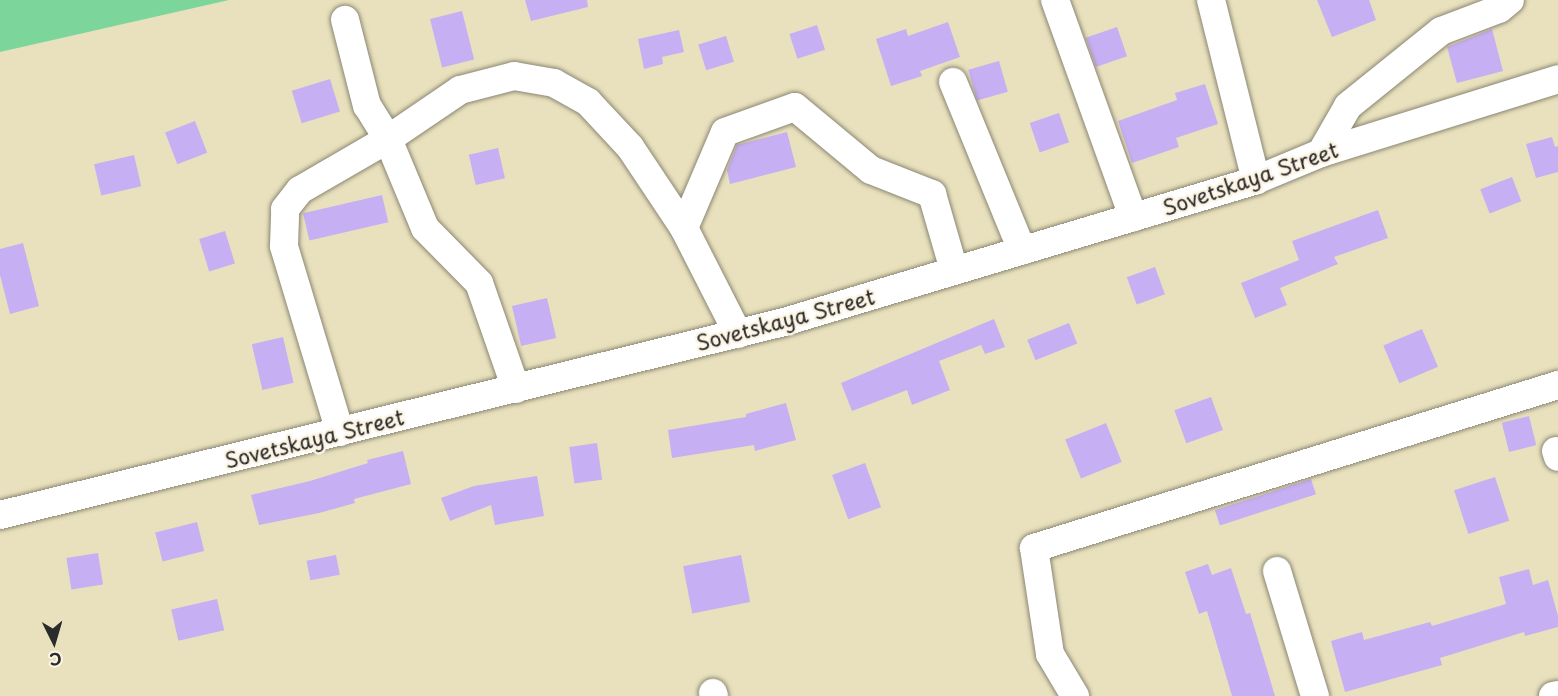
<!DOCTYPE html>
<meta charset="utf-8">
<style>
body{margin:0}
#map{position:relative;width:1558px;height:696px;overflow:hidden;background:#e9e1bd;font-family:"Playpen Sans",sans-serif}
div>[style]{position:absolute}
.green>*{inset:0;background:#7cd69c}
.building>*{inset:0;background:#c6aff3;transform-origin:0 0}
.roads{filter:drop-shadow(0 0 2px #8a8674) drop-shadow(0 0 2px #8a8674)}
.minor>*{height:28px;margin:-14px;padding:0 14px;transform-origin:14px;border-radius:14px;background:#fff}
span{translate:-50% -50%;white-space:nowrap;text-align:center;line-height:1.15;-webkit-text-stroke:5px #fcf5e5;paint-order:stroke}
.street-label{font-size:21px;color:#2b2b2b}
.north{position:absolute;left:24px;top:612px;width:60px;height:60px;-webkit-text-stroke:4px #fcf5e5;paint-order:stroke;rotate:175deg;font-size:16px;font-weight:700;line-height:24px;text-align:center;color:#2b2b2b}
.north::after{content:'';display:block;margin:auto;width:21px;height:27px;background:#2b2b2b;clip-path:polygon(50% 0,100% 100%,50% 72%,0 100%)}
</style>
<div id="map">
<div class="green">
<div style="clip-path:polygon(0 0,229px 0,0 52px)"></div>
</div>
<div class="building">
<div style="clip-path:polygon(525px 0,587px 0,588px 7px,531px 21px)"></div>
<div style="clip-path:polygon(1317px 0,1369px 0,1376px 20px,1332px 37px)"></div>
<div style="left:462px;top:11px;width:50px;height:33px;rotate:76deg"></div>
<div style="clip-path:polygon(948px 22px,960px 57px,920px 71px,922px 76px,891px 86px,876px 39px,906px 29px,908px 36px)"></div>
<div style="left:817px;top:25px;width:26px;height:29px;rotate:72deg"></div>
<div style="left:1117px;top:27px;width:31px;height:33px;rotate:71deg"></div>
<div style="clip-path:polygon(1492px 29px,1503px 71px,1457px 83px,1447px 47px)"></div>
<div style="clip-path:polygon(679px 30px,684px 52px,662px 57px,663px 64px,644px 69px,638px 39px)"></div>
<div style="left:726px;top:36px;width:27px;height:29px;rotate:73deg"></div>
<div style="left:999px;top:61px;width:32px;height:32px;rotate:74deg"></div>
<div style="left:330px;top:79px;width:34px;height:40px;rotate:73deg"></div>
<div style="clip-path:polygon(1205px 84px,1218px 124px,1176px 138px,1179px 147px,1132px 163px,1118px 121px,1177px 100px,1175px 93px)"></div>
<div style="left:1059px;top:113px;width:31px;height:31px;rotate:71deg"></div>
<div style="left:195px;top:121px;width:34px;height:32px;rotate:69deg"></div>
<div style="clip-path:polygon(787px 132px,796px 167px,730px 184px,727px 170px,737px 145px)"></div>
<div style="clip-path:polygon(1552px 137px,1555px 147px,1558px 146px,1558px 172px,1536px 178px,1526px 144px)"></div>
<div style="left:498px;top:148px;width:31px;height:30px;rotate:77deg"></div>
<div style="left:134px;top:155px;width:32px;height:41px;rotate:77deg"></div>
<div style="left:1512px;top:177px;width:26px;height:34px;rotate:69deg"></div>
<div style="left:382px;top:195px;width:28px;height:81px;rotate:77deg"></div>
<div style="clip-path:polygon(1378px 210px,1388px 238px,1334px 257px,1338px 264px,1280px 288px,1287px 305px,1255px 318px,1241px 283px,1299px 260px,1292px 241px)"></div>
<div style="left:225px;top:231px;width:34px;height:27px;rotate:73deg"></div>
<div style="clip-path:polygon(23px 243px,39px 306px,10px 314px,0 275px,0 249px)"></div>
<div style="left:1155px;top:267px;width:29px;height:30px;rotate:70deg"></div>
<div style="left:547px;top:298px;width:41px;height:36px;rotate:77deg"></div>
<div style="clip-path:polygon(994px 319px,1005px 347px,985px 354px,981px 345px,939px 361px,950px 390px,912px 405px,907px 390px,852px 411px,841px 383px)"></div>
<div style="left:1069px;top:323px;width:22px;height:45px;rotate:68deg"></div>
<div style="left:1422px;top:329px;width:41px;height:42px;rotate:67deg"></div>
<div style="left:283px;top:337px;width:47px;height:32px;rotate:77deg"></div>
<div style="left:1211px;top:397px;width:35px;height:39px;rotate:70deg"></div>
<div style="clip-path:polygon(786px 403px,796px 440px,755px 451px,754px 445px,672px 458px,668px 430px,746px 417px,746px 414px)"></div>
<div style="left:1529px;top:416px;width:30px;height:28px;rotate:76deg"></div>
<div style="left:1106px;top:423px;width:42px;height:44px;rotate:68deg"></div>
<div style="left:597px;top:443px;width:37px;height:28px;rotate:82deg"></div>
<div style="clip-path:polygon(403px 451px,411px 484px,354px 499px,355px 503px,319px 513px,259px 525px,251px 495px,310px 481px,368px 463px,367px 460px)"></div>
<div style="left:865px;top:463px;width:47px;height:35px;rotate:70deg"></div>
<div style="clip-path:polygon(537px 476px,544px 516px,495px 525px,491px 505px,450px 521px,441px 498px,474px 486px)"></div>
<div style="left:1495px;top:477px;width:46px;height:43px;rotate:72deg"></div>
<div style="left:1311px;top:479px;width:16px;height:101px;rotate:72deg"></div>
<div style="left:197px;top:522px;width:30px;height:43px;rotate:76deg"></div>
<div style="left:98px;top:553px;width:32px;height:32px;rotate:81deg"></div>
<div style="left:336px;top:555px;width:20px;height:30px;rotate:79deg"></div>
<div style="left:741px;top:555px;width:48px;height:59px;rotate:79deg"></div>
<div style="clip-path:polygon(1208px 564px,1212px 575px,1231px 568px,1246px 614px,1250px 613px,1275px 696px,1232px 696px,1207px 611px,1199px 614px,1185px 572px)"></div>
<div style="clip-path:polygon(1529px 569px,1533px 585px,1548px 580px,1558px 616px,1558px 627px,1525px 636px,1524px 632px,1440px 658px,1442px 665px,1345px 692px,1331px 641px,1362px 632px,1364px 640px,1430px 622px,1432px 626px,1506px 604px,1499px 577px)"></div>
<div style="left:217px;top:599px;width:32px;height:47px;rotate:77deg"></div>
</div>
<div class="roads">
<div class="minor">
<div style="left:1055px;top:0;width:231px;rotate:70.2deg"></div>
<div style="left:1211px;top:0;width:186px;rotate:76deg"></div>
<div style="left:953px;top:82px;width:182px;rotate:67.7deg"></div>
<div style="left:1321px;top:153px;width:54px;rotate:-60.1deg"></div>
<div style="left:1348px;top:106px;width:119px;rotate:-38.9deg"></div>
<div style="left:1441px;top:31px;width:62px;rotate:-20.8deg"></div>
<div style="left:1499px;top:9px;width:14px;rotate:-39deg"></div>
<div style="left:684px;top:228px;width:104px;rotate:-66.9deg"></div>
<div style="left:725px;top:132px;width:74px;rotate:-19.7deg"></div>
<div style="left:795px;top:107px;width:99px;rotate:39.7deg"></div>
<div style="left:871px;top:170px;width:66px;rotate:21.5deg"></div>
<div style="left:932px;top:194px;width:79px;rotate:73.9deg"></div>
<div style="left:516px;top:389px;width:112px;rotate:-109.2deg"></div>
<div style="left:479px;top:283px;width:77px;rotate:-134.5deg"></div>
<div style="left:425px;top:228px;width:96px;rotate:-112.6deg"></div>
<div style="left:388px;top:139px;width:87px;rotate:-34.2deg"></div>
<div style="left:460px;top:90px;width:56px;rotate:-14.5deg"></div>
<div style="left:514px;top:76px;width:41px;rotate:9.9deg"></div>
<div style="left:554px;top:83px;width:39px;rotate:29deg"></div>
<div style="left:588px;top:102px;width:62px;rotate:47deg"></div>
<div style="left:630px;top:147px;width:97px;rotate:56.3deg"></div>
<div style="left:684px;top:228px;width:119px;rotate:63deg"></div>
<div style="left:340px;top:432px;width:194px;rotate:-106.8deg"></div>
<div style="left:284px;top:246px;width:37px;rotate:-88deg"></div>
<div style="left:285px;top:209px;width:24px;rotate:-52deg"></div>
<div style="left:300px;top:190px;width:102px;rotate:-30.1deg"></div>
<div style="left:388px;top:139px;width:39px;rotate:-122deg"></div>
<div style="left:367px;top:106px;width:89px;rotate:-104.3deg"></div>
<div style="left:1556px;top:451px;width:6px;rotate:72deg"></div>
<div style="left:0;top:515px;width:807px;rotate:-13.83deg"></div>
<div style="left:784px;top:322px;width:493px;rotate:-16.7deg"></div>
<div style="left:1256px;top:180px;width:70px;rotate:-22.6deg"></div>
<div style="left:1321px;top:153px;width:248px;rotate:-17.3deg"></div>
<div style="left:1277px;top:571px;width:131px;rotate:73.1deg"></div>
<div style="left:713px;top:693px;width:3px;rotate:72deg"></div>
<div style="left:1075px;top:696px;width:49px;rotate:-120.8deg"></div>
<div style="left:1050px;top:654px;width:107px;rotate:-98.6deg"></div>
<div style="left:1034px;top:548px;width:549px;rotate:-17.28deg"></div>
<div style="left:1553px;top:696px;width:5px;rotate:-11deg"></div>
</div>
</div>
<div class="street-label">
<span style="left:1250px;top:178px;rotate:-19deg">Sovetskaya Street</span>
<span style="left:785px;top:319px;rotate:-15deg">Sovetskaya Street</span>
<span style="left:314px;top:438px;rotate:-14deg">Sovetskaya Street</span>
</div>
<div class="north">С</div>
</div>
